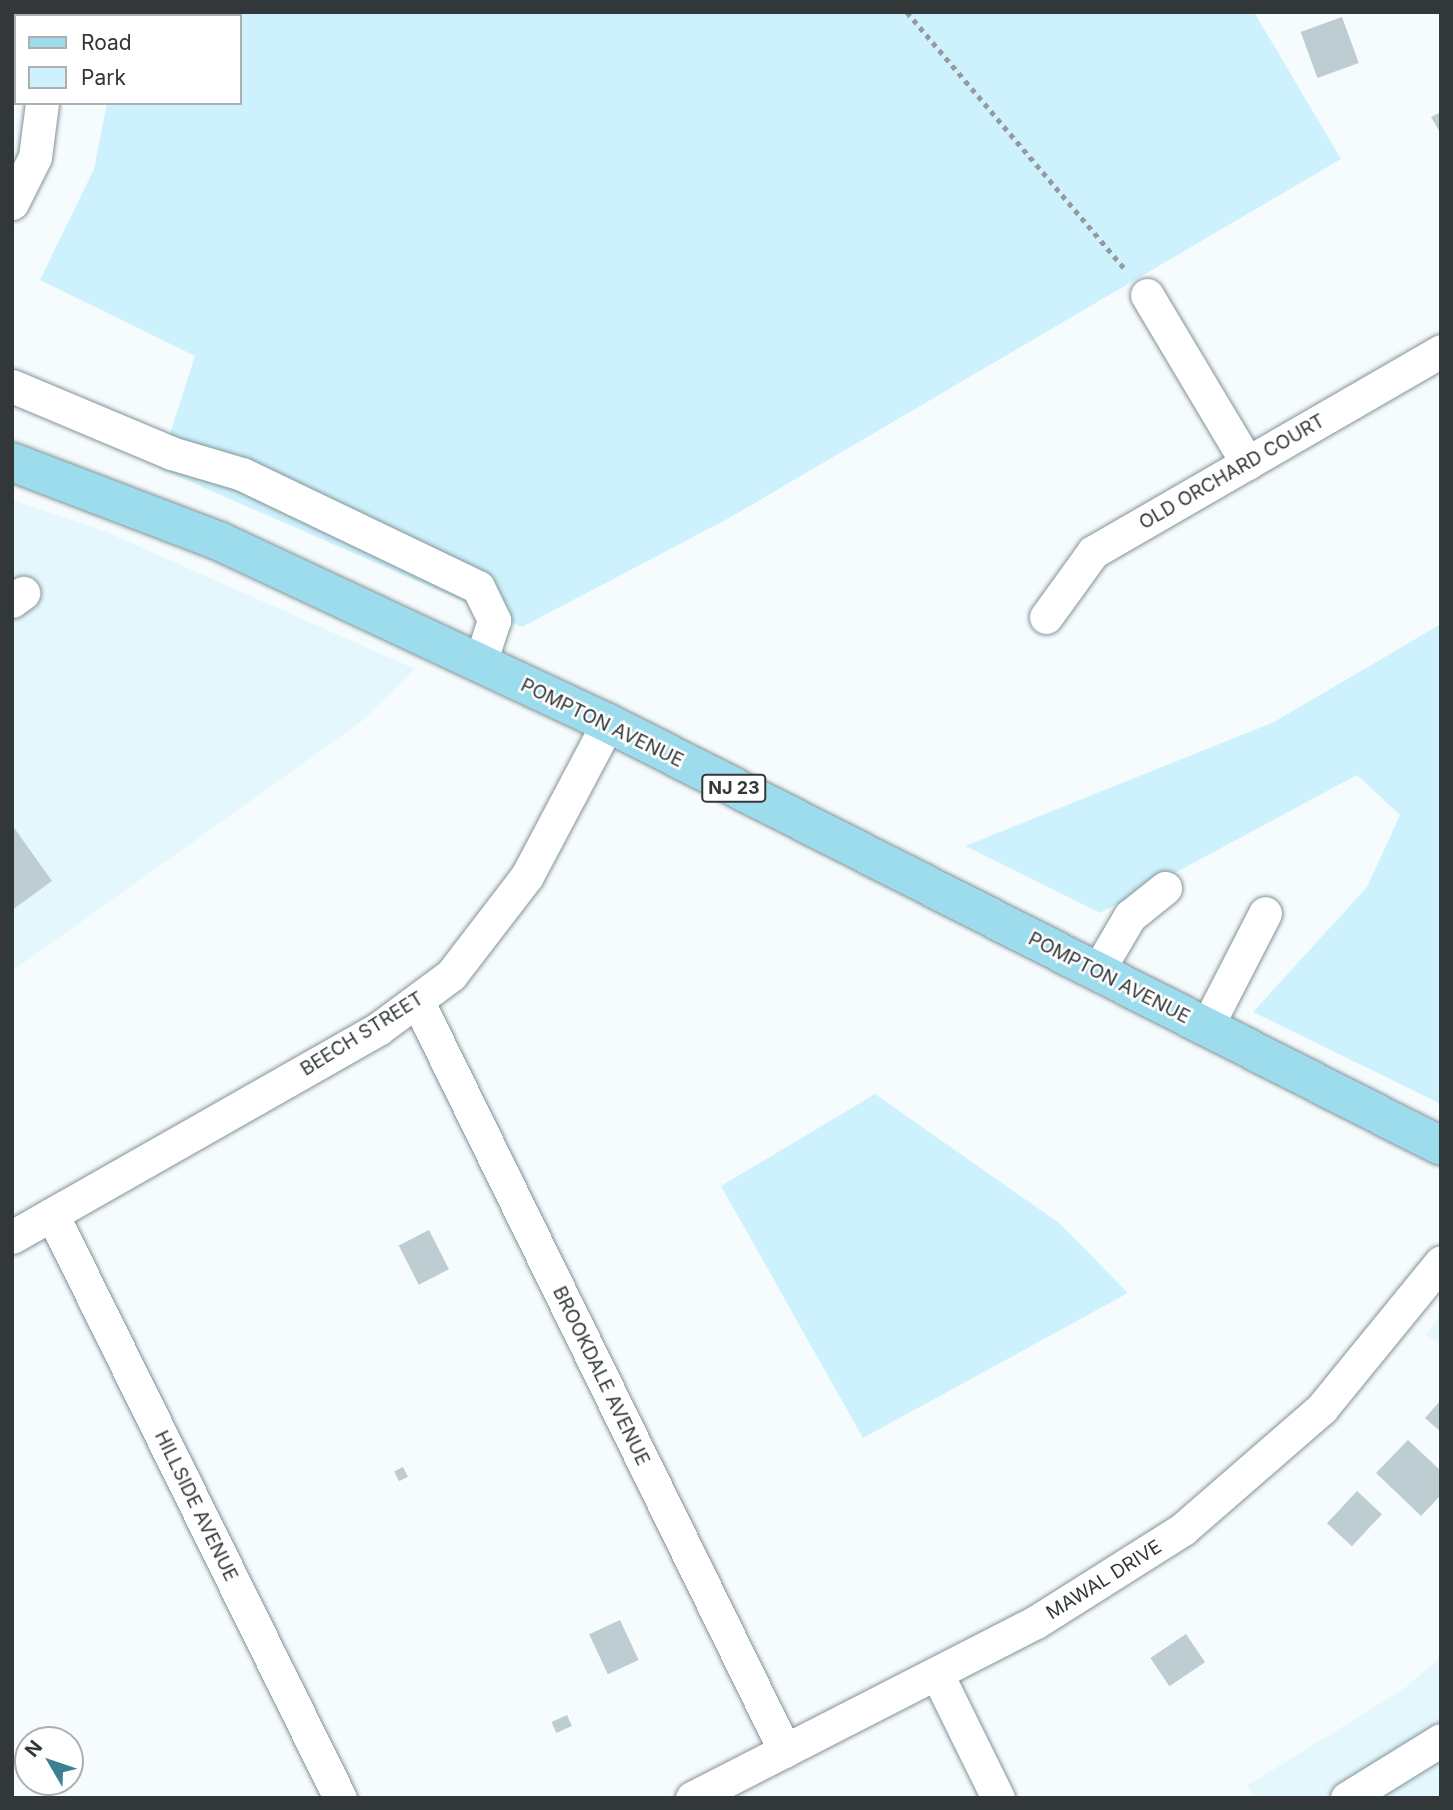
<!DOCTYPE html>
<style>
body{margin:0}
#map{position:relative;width:1453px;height:1810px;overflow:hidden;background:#f6fcfe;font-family:Inter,sans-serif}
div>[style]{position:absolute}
.built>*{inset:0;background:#e3f7fd}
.green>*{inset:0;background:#cdf2fd}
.building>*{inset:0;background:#bdcdd1;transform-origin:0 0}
.path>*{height:4.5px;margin-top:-2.25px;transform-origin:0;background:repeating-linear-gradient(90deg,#959b9d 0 5px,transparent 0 10px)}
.roads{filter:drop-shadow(0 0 2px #849397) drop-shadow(0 0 2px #849397)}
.minor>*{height:33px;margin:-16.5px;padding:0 16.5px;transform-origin:16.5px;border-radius:16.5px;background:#fff}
.major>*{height:38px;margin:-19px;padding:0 19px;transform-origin:19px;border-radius:19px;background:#9ddcec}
span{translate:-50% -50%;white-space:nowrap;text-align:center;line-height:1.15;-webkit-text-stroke:5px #fff;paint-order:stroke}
.shield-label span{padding:2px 5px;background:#fff;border:2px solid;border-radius:5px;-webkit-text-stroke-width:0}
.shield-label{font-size:18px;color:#32383a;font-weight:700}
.street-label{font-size:19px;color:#32383a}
.frame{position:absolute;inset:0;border:14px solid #32383a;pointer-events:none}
.legend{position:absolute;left:14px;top:14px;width:228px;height:91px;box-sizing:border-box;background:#fff;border:2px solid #adafb0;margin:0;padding:9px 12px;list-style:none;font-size:21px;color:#32383a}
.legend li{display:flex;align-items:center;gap:14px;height:35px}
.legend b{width:35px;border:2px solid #adafb0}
.north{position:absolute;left:14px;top:1726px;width:70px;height:70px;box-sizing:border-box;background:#fff;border:2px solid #adafb0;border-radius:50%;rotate:309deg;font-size:19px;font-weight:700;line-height:28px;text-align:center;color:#32383a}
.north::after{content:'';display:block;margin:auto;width:24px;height:32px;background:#3e8092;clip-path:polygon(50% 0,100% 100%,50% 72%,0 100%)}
</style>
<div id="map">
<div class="built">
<div style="clip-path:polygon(12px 500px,104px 531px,415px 669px,362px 721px,12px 971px)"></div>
<div style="clip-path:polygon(1441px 1314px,1441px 1345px,1426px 1335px)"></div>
<div style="clip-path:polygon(1441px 1657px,1441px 1798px,1255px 1798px,1247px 1786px,1405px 1688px)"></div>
</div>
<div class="green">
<div style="clip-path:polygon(89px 12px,1254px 12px,1341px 159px,731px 517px,522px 627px,159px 468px,195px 356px,40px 280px,94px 169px,107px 103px,240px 103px,240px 16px)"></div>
<div style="clip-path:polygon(1441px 624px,1441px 1104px,1253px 1012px,1367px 887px,1400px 815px,1357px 775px,1100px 913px,965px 846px,1274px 722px)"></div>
<div style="clip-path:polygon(875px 1094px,1059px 1223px,1128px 1293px,863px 1438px,721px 1186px)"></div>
</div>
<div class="building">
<div style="left:1342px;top:17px;width:49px;height:44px;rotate:70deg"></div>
<div style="clip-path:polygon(1441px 112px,1441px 134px,1431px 117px)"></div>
<div style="clip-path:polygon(12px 825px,52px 881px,12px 910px)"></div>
<div style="left:429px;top:1230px;width:44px;height:34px;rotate:63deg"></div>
<div style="clip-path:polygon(1441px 1400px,1441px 1432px,1425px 1418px)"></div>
<div style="clip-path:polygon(1408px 1440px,1441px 1471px,1441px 1495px,1421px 1516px,1376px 1473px)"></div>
<div style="left:403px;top:1467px;width:11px;height:10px;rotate:63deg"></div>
<div style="left:1357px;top:1491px;width:34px;height:44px;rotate:43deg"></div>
<div style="left:620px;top:1620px;width:44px;height:34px;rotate:65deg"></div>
<div style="left:1186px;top:1634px;width:34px;height:43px;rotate:56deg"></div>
<div style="left:567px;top:1715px;width:12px;height:17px;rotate:66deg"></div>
</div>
<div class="path">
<div style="left:907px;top:12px;width:338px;rotate:49.7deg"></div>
</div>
<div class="roads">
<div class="minor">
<div style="left:20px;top:12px;width:5px;rotate:53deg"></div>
<div style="left:12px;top:203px;width:51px;rotate:-63.4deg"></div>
<div style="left:35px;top:157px;width:54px;rotate:-82.6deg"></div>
<div style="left:1147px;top:295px;width:196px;rotate:59.2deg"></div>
<div style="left:12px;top:386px;width:173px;rotate:22.8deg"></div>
<div style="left:171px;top:453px;width:74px;rotate:16.5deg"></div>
<div style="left:242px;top:474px;width:262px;rotate:25.6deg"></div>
<div style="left:478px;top:587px;width:37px;rotate:64deg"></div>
<div style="left:494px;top:620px;width:45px;rotate:108deg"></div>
<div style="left:12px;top:601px;width:14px;rotate:-36deg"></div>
<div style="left:1046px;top:617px;width:80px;rotate:-54.1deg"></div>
<div style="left:1093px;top:552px;width:402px;rotate:-30deg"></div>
<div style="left:1097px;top:972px;width:65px;rotate:-59.5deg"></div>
<div style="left:1130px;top:916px;width:45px;rotate:-38.7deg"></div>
<div style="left:418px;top:1002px;width:834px;rotate:63.9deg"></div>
<div style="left:1206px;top:1028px;width:129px;rotate:-62.8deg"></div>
<div style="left:52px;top:1214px;width:651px;rotate:63.75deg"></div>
<div style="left:12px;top:1237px;width:421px;rotate:-29.6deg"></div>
<div style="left:378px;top:1029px;width:91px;rotate:-36.5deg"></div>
<div style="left:451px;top:975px;width:125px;rotate:-52.5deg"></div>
<div style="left:527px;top:876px;width:173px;rotate:-62.1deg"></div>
<div style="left:937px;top:1674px;width:138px;rotate:63.8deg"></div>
<div style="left:692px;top:1798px;width:386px;rotate:-27.1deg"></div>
<div style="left:1036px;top:1622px;width:174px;rotate:-32.3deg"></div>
<div style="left:1183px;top:1529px;width:184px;rotate:-41deg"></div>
<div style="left:1322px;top:1408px;width:188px;rotate:-50.8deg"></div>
<div style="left:1347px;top:1798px;width:110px;rotate:-31.7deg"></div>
</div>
<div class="major">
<div style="left:12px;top:462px;width:222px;rotate:20.9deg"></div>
<div style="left:219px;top:541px;width:429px;rotate:25.1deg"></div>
<div style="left:608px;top:723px;width:934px;rotate:26.92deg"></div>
</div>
</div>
<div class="shield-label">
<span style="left:734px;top:788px">NJ 23</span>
</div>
<div class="street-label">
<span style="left:1232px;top:472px;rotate:-30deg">OLD ORCHARD COURT</span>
<span style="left:602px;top:723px;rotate:26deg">POMPTON AVENUE</span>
<span style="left:1109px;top:978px;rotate:27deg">POMPTON AVENUE</span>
<span style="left:362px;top:1034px;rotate:-32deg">BEECH STREET</span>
<span style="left:601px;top:1376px;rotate:64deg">BROOKDALE AVENUE</span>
<span style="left:196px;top:1506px;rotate:64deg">HILLSIDE AVENUE</span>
<span style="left:1104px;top:1580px;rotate:-32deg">MAWAL DRIVE</span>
</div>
<div class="frame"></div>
<ul class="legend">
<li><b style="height:9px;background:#9ddcec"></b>Road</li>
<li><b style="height:19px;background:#cdf2fd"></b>Park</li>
</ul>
<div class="north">N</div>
</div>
